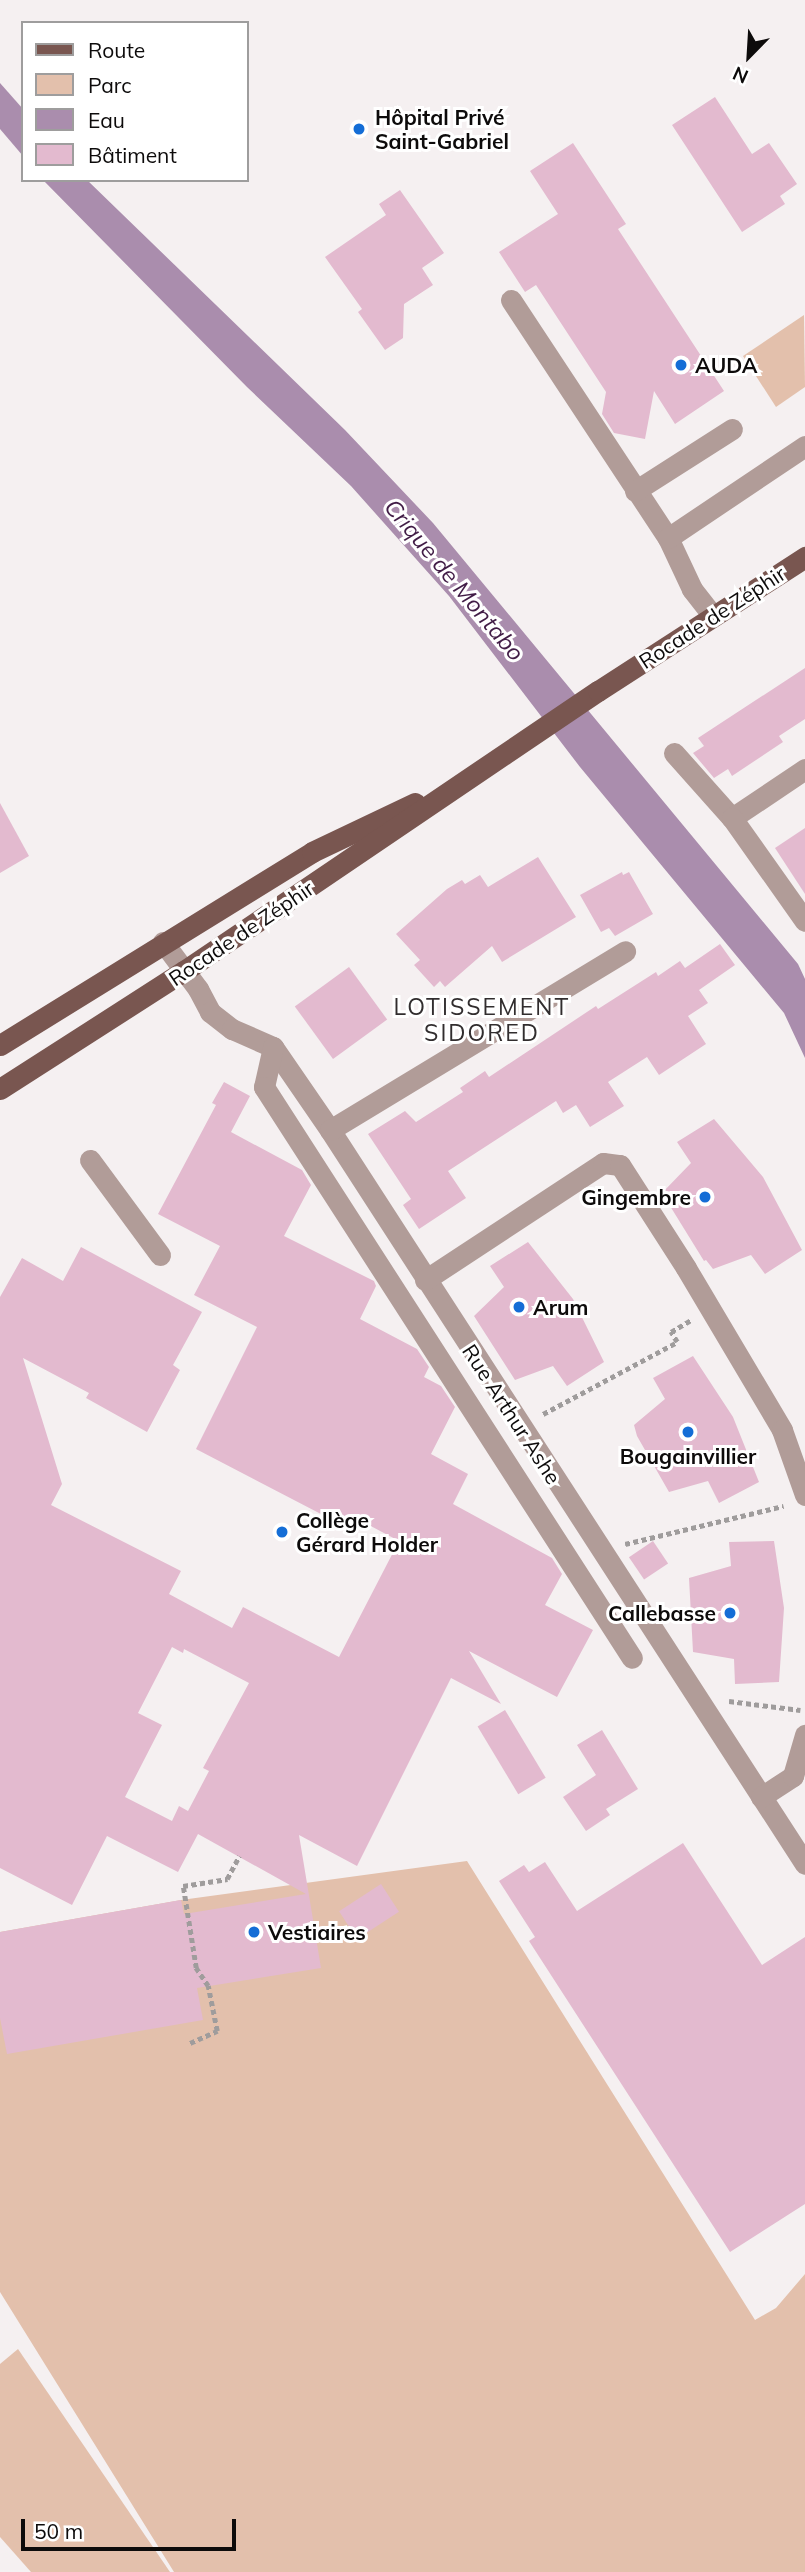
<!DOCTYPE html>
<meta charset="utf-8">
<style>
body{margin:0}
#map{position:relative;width:805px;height:2572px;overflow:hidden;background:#f5f0f1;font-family:Mulish,sans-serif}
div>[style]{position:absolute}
.green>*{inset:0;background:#e3c0ac}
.water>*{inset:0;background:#aa8dad}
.building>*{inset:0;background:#e3bacf;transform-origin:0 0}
.path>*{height:4.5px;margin-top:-2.25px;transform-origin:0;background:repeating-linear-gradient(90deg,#9f9c9c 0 5px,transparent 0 8.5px)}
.minor>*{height:21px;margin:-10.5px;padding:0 10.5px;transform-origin:10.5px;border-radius:10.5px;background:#b19c98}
.major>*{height:21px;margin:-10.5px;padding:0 10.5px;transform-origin:10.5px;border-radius:10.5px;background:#795650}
.dots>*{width:19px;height:19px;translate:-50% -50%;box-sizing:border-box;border:4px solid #fff;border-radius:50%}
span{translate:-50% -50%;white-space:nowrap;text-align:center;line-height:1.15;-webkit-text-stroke:6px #fff;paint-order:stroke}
.poi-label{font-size:21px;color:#0d0b0b;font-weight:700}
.left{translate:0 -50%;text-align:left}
.right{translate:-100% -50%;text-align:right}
.street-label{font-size:21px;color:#0d0b0b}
.water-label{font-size:23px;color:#411c46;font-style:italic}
.neighbourhood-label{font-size:23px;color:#312d2e;letter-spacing:2px}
.legend{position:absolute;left:21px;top:21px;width:228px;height:161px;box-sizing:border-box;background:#fff;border:2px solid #9e9d9d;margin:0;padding:9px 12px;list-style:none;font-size:21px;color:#0d0b0b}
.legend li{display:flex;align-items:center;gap:14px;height:35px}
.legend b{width:35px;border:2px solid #9e9d9d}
.north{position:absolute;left:714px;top:21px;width:70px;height:70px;-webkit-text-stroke:5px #fff;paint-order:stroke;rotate:204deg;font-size:19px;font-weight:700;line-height:28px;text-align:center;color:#0d0b0b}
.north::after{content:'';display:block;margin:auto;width:24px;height:32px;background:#0d0b0b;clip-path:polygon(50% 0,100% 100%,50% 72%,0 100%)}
.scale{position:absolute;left:21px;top:2519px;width:215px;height:32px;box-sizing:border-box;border:4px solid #0d0b0b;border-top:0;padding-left:9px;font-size:21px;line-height:24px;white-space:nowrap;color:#0d0b0b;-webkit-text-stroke:5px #fff;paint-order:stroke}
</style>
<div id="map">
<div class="green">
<div style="clip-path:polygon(804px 315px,805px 387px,776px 407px,743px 356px)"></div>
<div style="clip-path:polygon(467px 1861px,755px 2320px,776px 2308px,805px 2274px,805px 2572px,174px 2572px,0 2292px,0 1932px,181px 1900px)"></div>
<div style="clip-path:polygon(18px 2349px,170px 2572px,31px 2572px,0 2537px,0 2364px)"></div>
</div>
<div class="water">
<div style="clip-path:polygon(0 83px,23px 109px,23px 156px,0 129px)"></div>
<div style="clip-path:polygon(43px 180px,87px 180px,345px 430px,433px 523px,798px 964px,805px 979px,805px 1058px,784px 1013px,580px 767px,449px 596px,351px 486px,247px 387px)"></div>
</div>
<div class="building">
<div style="clip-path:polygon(715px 97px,752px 154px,769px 143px,797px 184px,780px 196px,785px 204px,742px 232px,672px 125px)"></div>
<div style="clip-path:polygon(573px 143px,626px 224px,618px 229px,724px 391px,675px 424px,654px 391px,645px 439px,614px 433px,602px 414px,606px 392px,536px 285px,525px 292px,499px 252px,558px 214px,530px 171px)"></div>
<div style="clip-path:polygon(400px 190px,444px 253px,422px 268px,433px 285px,404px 304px,403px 338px,385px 350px,358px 312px,362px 309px,325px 257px,386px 215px,379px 204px)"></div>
<div style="clip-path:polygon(805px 668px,805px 719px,779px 736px,783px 742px,732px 776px,728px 769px,714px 778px,693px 753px,704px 746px,698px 738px)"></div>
<div style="clip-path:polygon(0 803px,29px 856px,0 873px)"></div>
<div style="clip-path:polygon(805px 828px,805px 894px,775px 848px)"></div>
<div style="clip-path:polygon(538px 857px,576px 917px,502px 962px,492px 946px,445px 987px,440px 981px,434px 987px,414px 965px,420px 960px,396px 934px,447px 889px,462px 880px,465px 884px,480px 875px,488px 887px)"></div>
<div style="clip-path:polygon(622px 872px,623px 875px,629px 872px,653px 914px,615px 936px,609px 928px,601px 932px,580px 895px)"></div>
<div style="clip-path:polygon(720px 944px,735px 965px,699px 990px,708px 1003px,688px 1016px,706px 1044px,659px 1075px,647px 1057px,608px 1082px,624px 1106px,590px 1127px,576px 1105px,563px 1113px,556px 1101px,448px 1171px,466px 1198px,419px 1229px,403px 1205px,411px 1199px,368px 1134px,405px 1111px,416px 1122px,463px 1092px,460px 1088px,485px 1071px,489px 1077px,596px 1006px,598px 1009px,656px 972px,658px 976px,680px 961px,685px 968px)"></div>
<div style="left:349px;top:967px;width:65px;height:67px;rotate:54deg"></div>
<div style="clip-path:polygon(evenodd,224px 1082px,250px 1096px,231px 1132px,302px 1170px,311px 1185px,284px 1236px,374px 1281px,376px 1286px,360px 1319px,417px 1349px,429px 1367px,424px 1377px,441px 1386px,455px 1407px,431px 1454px,468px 1474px,453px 1504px,552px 1558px,562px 1574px,545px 1605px,593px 1630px,557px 1697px,469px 1651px,501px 1704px,451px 1678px,357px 1866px,299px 1835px,321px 1968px,197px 1988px,203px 2020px,7px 2054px,0 2018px,0 1932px,181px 1900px,184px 1914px,306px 1894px,198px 1834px,178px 1872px,107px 1836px,72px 1905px,0 1868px,0 1297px,22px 1258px,63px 1281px,81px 1247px,202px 1312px,173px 1365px,180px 1370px,147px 1432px,86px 1398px,89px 1393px,23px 1358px,62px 1484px,51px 1505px,181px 1571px,169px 1594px,232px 1628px,243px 1607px,339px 1657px,399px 1541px,350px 1515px,344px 1526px,196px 1449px,257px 1327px,194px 1295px,220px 1246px,158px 1214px,216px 1105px,212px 1103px,224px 1082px,172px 1647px,183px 1653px,184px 1649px,249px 1683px,203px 1768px,209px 1771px,188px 1811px,179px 1806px,172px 1821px,125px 1797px,162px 1725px,138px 1713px,172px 1647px)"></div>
<div style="clip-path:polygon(714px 1119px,763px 1177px,802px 1250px,765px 1274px,751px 1255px,713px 1269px,706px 1260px,704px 1261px,662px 1193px,691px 1163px,677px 1142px)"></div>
<div style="clip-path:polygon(528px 1242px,573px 1299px,604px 1362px,567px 1386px,553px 1366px,515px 1380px,474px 1316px,504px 1287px,490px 1266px)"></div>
<div style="clip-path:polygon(693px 1356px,733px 1417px,759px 1482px,719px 1503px,708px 1481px,669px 1492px,637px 1436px,634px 1425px,665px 1399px,653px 1378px)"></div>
<div style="left:653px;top:1541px;width:27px;height:29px;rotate:56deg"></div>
<div style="clip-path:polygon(774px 1541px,784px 1608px,779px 1682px,735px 1684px,734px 1659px,693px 1652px,689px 1578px,731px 1566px,729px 1542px)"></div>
<div style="left:505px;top:1710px;width:79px;height:32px;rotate:59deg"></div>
<div style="clip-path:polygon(602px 1730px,638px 1789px,606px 1809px,610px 1815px,586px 1831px,563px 1797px,596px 1775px,577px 1745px)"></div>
<div style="clip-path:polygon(683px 1843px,762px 1965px,805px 1937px,805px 2204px,730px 2252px,529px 1941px,535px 1937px,499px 1881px,524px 1865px,529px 1872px,545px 1862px,577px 1911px)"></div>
<div style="left:381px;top:1884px;width:33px;height:50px;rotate:57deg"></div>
</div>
<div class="path">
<div style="left:543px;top:1414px;width:152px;rotate:-28.2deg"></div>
<div style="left:677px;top:1342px;width:12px;rotate:-121deg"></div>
<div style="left:671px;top:1332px;width:23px;rotate:-31deg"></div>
<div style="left:625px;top:1544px;width:163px;rotate:-13.5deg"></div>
<div style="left:729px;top:1701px;width:72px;rotate:7.2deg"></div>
<div style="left:190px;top:2043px;width:30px;rotate:-24deg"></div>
<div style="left:217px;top:2031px;width:46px;rotate:-101.3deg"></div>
<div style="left:208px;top:1986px;width:22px;rotate:-124deg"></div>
<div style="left:196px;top:1968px;width:83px;rotate:-99deg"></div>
<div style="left:183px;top:1886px;width:45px;rotate:-9deg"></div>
<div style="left:227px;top:1879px;width:26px;rotate:-62deg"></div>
</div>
<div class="minor">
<div style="left:511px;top:300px;width:285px;rotate:56.6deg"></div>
<div style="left:635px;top:491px;width:115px;rotate:-32.6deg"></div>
<div style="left:713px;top:616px;width:34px;rotate:-128deg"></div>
<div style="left:692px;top:589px;width:56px;rotate:-115.2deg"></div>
<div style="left:668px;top:538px;width:165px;rotate:-33.9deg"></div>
<div style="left:674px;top:753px;width:87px;rotate:48.3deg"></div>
<div style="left:805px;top:769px;width:88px;rotate:146.1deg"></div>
<div style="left:732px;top:818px;width:126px;rotate:54.7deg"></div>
<div style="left:163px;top:942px;width:59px;rotate:53.3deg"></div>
<div style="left:198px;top:989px;width:26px;rotate:62deg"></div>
<div style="left:210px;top:1012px;width:28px;rotate:38deg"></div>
<div style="left:232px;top:1029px;width:45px;rotate:23.7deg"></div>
<div style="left:273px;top:1047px;width:101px;rotate:55.5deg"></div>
<div style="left:330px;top:1130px;width:874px;rotate:57.09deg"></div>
<div style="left:273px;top:1047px;width:41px;rotate:102.7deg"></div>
<div style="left:264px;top:1087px;width:679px;rotate:57.2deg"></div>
<div style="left:330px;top:1130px;width:345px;rotate:-31.2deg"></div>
<div style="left:90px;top:1160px;width:118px;rotate:53.6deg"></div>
<div style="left:425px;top:1280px;width:213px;rotate:-33.3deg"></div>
<div style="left:603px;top:1163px;width:17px;rotate:7deg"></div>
<div style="left:620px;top:1165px;width:122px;rotate:57.3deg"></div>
<div style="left:686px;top:1268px;width:188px;rotate:59.3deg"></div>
<div style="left:782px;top:1430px;width:69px;rotate:70.5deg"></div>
<div style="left:761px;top:1797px;width:38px;rotate:-33deg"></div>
<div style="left:793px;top:1776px;width:43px;rotate:-73.7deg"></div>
</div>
<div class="major">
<div style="left:0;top:1045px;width:367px;rotate:-31.7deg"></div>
<div style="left:312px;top:852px;width:114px;rotate:-25.4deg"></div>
<div style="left:0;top:1089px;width:219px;rotate:-32.7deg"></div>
<div style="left:184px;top:971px;width:500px;rotate:-34.1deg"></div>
<div style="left:598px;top:691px;width:247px;rotate:-32.9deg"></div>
</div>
<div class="dots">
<div style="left:359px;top:129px;background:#146dd6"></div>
<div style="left:681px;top:365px;background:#146dd6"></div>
<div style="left:705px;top:1197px;background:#146dd6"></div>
<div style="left:519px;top:1307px;background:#146dd6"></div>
<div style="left:688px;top:1432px;background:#146dd6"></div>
<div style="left:282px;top:1532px;background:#146dd6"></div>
<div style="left:730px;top:1613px;background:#146dd6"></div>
<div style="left:254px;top:1932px;background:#146dd6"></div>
</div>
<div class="poi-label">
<span class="left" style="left:375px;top:129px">Hôpital Privé<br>Saint-Gabriel</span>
<span class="left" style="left:695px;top:365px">AUDA</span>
<span class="right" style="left:691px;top:1197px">Gingembre</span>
<span class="left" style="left:533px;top:1307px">Arum</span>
<span style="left:688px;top:1456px">Bougainvillier</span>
<span class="left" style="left:296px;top:1532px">Collège<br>Gérard Holder</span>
<span class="right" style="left:716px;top:1613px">Callebasse</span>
<span class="left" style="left:268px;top:1932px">Vestiaires</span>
</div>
<div class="street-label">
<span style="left:712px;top:617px;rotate:-33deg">Rocade de Zéphir</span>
<span style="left:241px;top:933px;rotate:-34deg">Rocade de Zéphir</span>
<span style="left:512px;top:1414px;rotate:57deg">Rue Arthur Ashe</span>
</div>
<div class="water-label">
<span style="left:454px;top:580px;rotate:50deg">Crique de Montabo</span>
</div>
<div class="neighbourhood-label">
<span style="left:482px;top:1020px">LOTISSEMENT<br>SIDORED</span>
</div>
<ul class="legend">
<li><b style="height:9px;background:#795650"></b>Route</li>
<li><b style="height:19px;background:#e3c0ac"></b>Parc</li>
<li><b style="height:19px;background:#aa8dad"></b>Eau</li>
<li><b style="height:19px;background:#e3bacf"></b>Bâtiment</li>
</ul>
<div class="north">N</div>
<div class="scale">50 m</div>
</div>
